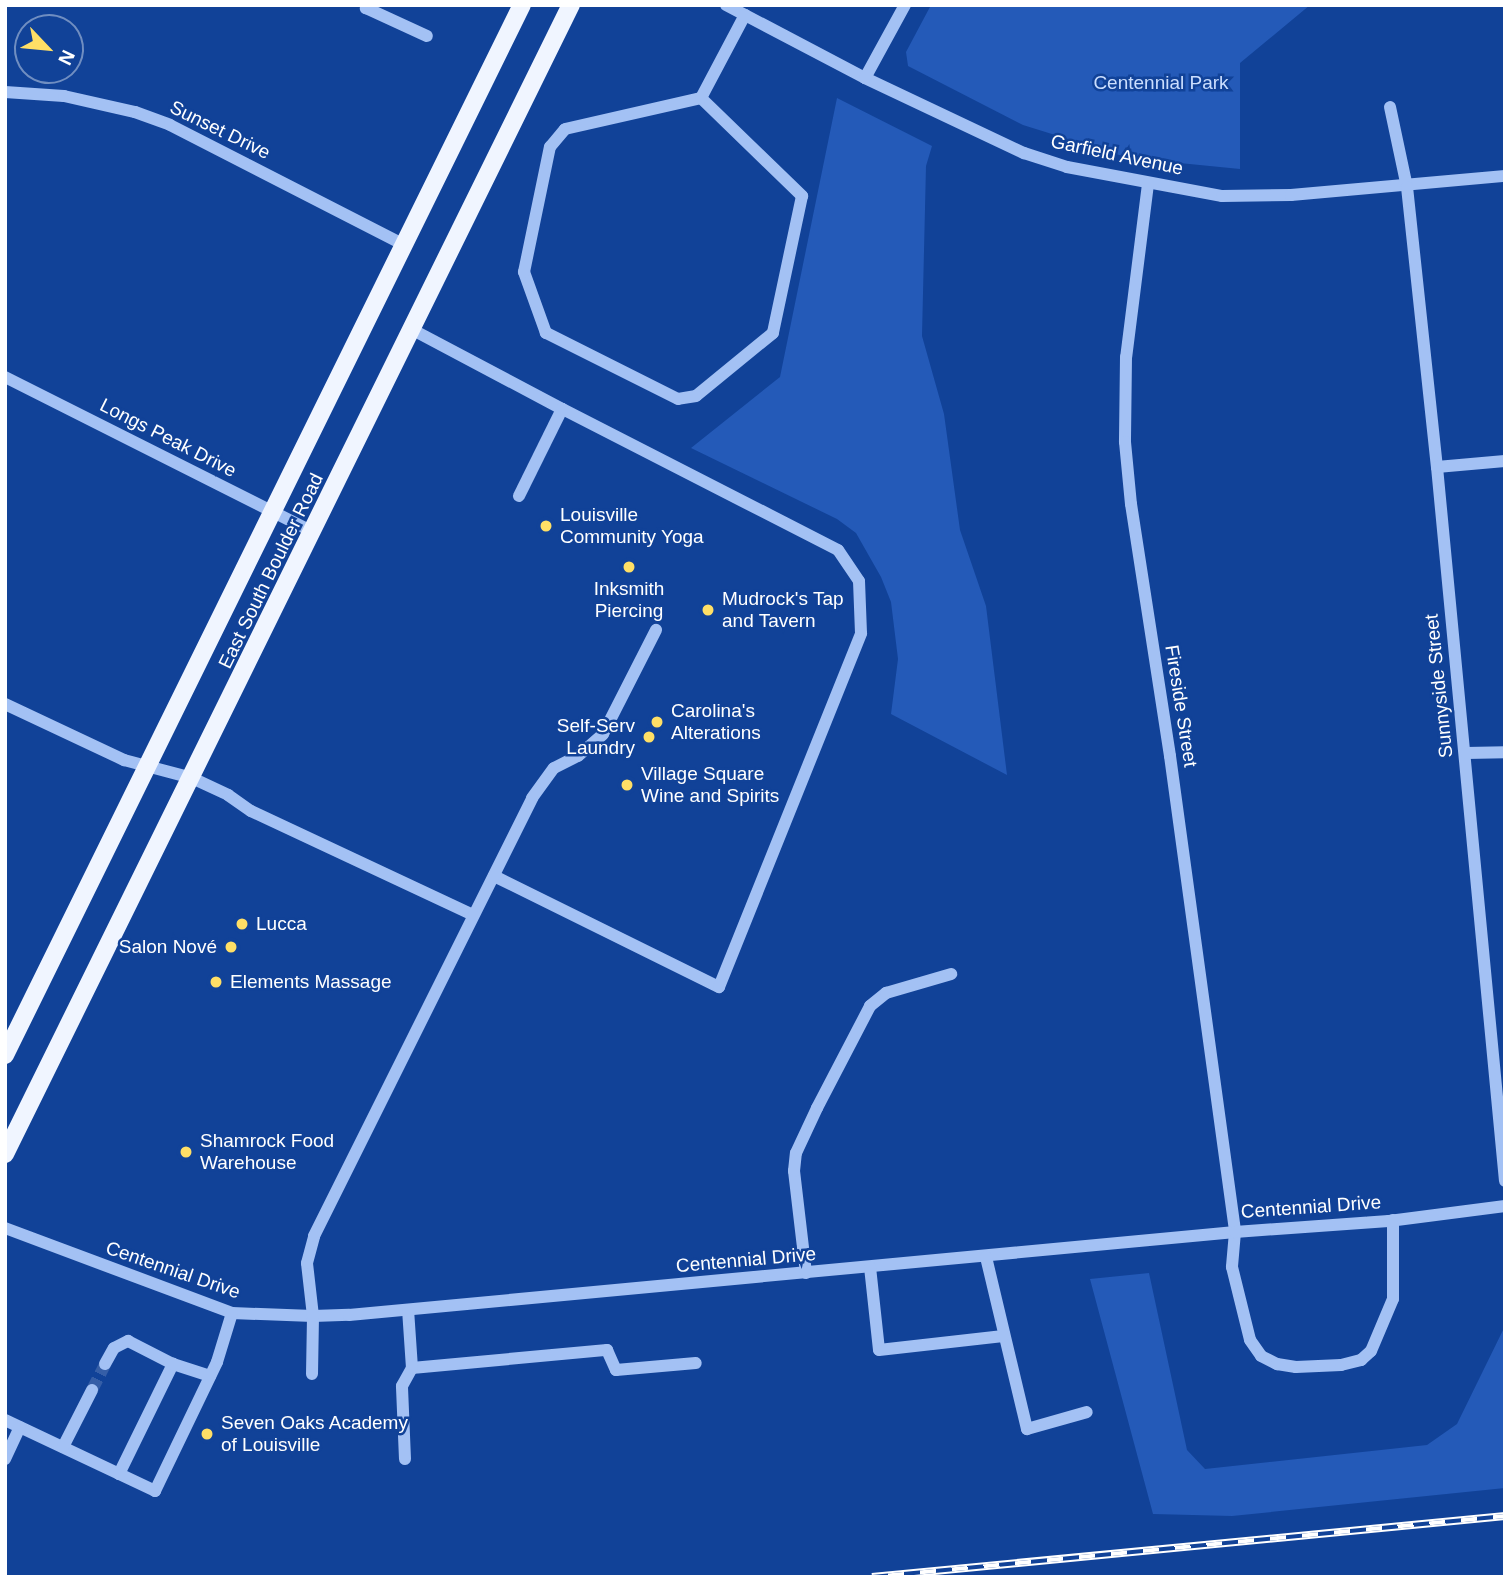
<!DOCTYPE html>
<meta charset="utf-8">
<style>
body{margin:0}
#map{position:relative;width:1510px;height:1582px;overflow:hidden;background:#114298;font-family:Arial,sans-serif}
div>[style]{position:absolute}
.green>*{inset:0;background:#245ab8}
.minor-tunnel>*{height:12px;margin-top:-6px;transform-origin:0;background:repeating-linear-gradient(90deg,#355ea7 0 12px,transparent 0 18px)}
.minor>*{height:12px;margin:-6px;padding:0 6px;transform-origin:6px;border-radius:6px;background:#a3c1f4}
.major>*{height:18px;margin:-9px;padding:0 9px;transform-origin:9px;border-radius:9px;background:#f0f5ff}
.rail>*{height:8px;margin-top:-4px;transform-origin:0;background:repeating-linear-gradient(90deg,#114298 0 16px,#fff 0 32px);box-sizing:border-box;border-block:2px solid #fff}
.dots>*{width:19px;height:19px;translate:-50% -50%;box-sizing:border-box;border:4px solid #114298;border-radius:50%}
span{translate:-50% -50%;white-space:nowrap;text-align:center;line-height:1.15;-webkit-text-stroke:5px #114298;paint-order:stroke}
.park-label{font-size:19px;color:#cbdefe}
.street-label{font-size:19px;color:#fff}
.poi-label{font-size:19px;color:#fff}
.left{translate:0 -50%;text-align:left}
.right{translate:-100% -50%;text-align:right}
.frame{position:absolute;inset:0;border:7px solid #fff;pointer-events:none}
.north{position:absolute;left:14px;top:14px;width:70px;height:70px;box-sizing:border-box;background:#114298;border:2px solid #708ec1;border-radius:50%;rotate:116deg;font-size:19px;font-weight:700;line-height:28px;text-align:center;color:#fff}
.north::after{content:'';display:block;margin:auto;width:24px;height:32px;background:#ffdf66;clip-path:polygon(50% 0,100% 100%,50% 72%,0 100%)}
</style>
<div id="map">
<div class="green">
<div style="clip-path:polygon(931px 5px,1310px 5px,1240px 63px,1240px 169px,1129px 158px,1023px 125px,908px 66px,906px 52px)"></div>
<div style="clip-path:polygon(837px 98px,932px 146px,926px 166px,922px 336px,944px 414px,960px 530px,986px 606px,1007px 775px,891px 714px,898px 659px,891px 602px,881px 577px,856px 533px,837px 519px,691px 448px,780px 377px)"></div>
<div style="clip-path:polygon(1149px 1273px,1187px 1450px,1205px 1469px,1427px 1445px,1457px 1424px,1505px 1326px,1505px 1488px,1232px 1516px,1153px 1514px,1090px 1279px)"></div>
</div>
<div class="minor-tunnel">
<div style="left:92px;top:1390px;width:29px;rotate:-63deg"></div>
</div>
<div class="minor">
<div style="left:368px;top:5px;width:4px;rotate:124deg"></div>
<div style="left:366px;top:8px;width:67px;rotate:24.7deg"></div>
<div style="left:726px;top:5px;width:157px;rotate:27.7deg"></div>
<div style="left:865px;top:78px;width:176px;rotate:25.3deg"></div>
<div style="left:1024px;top:153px;width:45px;rotate:18deg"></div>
<div style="left:1067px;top:167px;width:158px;rotate:10.6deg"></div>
<div style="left:1222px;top:196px;width:69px;rotate:-0.8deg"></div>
<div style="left:1291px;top:195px;width:215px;rotate:-5.1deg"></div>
<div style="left:865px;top:78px;width:83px;rotate:-61.3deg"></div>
<div style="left:5px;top:92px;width:59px;rotate:3.9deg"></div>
<div style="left:64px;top:96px;width:73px;rotate:12.7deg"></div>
<div style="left:135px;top:112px;width:37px;rotate:20deg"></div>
<div style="left:170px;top:125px;width:263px;rotate:27.1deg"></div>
<div style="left:701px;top:98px;width:141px;rotate:44.1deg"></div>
<div style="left:802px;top:196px;width:140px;rotate:102deg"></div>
<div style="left:773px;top:333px;width:99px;rotate:140.7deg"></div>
<div style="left:696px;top:396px;width:18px;rotate:171deg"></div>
<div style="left:678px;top:399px;width:148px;rotate:-153.4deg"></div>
<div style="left:546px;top:333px;width:65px;rotate:-109.8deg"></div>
<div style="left:524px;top:272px;width:128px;rotate:-78.3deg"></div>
<div style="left:550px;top:147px;width:23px;rotate:-50deg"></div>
<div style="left:565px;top:129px;width:139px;rotate:-12.8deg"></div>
<div style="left:701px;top:98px;width:94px;rotate:-62.1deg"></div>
<div style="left:1390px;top:107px;width:82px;rotate:78deg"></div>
<div style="left:1407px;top:187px;width:282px;rotate:83.9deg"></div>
<div style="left:1437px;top:467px;width:717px;rotate:84.56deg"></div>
<div style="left:1148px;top:184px;width:174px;rotate:97.2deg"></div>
<div style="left:1126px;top:357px;width:85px;rotate:90.7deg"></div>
<div style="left:1125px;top:442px;width:62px;rotate:84.5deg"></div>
<div style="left:1131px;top:504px;width:255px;rotate:81.2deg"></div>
<div style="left:1170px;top:756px;width:480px;rotate:82.2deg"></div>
<div style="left:1235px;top:1232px;width:35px;rotate:95deg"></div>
<div style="left:1232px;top:1267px;width:75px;rotate:76.1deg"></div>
<div style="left:1250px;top:1340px;width:19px;rotate:55deg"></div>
<div style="left:1261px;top:1356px;width:18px;rotate:27deg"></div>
<div style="left:1277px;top:1364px;width:19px;rotate:9deg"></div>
<div style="left:1296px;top:1367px;width:45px;rotate:-2.5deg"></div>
<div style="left:1341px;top:1365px;width:21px;rotate:-14deg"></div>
<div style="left:1361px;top:1360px;width:13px;rotate:-42deg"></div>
<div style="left:1371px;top:1351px;width:56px;rotate:-67.1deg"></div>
<div style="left:1393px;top:1299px;width:79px;rotate:-90deg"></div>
<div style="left:413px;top:330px;width:169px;rotate:27.9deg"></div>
<div style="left:5px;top:377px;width:345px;rotate:26.7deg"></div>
<div style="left:1437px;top:467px;width:68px;rotate:-5deg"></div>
<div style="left:5px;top:704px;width:132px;rotate:25.2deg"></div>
<div style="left:124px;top:760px;width:70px;rotate:14.8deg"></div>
<div style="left:192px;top:778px;width:40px;rotate:25deg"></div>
<div style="left:228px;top:795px;width:28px;rotate:35deg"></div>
<div style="left:251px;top:811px;width:245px;rotate:25.1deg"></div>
<div style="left:1466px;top:753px;width:39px;rotate:-1deg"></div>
<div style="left:494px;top:876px;width:251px;rotate:26.3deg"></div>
<div style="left:719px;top:987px;width:381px;rotate:-68.1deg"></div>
<div style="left:861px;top:633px;width:52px;rotate:-92.2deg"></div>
<div style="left:859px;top:581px;width:37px;rotate:-124deg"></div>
<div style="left:838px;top:550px;width:310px;rotate:-152.9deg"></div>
<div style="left:562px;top:409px;width:97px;rotate:116.3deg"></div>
<div style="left:5px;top:1228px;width:242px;rotate:20.5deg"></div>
<div style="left:232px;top:1313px;width:81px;rotate:2.1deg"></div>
<div style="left:313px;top:1316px;width:36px;rotate:-2deg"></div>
<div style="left:349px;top:1315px;width:890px;rotate:-5.35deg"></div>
<div style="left:1235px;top:1232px;width:154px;rotate:-4.1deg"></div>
<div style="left:1389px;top:1221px;width:117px;rotate:-7.4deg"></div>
<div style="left:986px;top:1257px;width:177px;rotate:76.6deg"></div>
<div style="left:1027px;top:1429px;width:62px;rotate:-15.8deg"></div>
<div style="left:870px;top:1267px;width:83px;rotate:83.8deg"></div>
<div style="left:879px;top:1350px;width:125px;rotate:-6.4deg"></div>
<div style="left:806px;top:1273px;width:103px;rotate:-96.7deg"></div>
<div style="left:794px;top:1171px;width:18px;rotate:-84deg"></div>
<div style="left:796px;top:1153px;width:50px;rotate:-65deg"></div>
<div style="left:817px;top:1108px;width:115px;rotate:-62.5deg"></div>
<div style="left:870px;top:1006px;width:21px;rotate:-39deg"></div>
<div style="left:886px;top:993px;width:68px;rotate:-16.3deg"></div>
<div style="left:105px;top:1364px;width:18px;rotate:-61deg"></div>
<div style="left:114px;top:1348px;width:16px;rotate:-27deg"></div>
<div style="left:128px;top:1341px;width:51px;rotate:27.1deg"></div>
<div style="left:412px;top:1368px;width:196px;rotate:-5.3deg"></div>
<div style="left:607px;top:1350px;width:22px;rotate:66deg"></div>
<div style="left:616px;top:1370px;width:80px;rotate:-5deg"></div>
<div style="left:312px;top:1374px;width:58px;rotate:-89deg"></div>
<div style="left:313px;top:1316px;width:53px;rotate:-96.5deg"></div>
<div style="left:307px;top:1263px;width:28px;rotate:-75deg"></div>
<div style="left:314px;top:1236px;width:489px;rotate:-63.5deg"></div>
<div style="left:532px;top:798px;width:37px;rotate:-54deg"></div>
<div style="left:554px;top:768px;width:27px;rotate:-27deg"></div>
<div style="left:578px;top:756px;width:33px;rotate:-41deg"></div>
<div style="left:603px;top:734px;width:117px;rotate:-63deg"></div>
<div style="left:5px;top:1420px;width:166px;rotate:25.3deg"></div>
<div style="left:155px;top:1491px;width:143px;rotate:-64.3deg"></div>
<div style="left:217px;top:1362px;width:51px;rotate:-73deg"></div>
<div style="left:63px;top:1447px;width:64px;rotate:-63deg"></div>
<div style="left:5px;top:1459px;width:35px;rotate:-65deg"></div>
<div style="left:405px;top:1459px;width:73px;rotate:-92.4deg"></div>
<div style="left:402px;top:1386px;width:21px;rotate:-61deg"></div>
<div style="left:412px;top:1368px;width:58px;rotate:-93.9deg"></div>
<div style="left:119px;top:1474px;width:123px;rotate:-63.9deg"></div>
<div style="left:173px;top:1364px;width:39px;rotate:18deg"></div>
</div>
<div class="major">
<div style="left:5px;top:1055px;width:1170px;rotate:-63.79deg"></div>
<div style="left:5px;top:1154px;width:1281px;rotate:-63.78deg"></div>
</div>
<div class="rail">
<div style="left:872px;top:1577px;width:636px;rotate:-5.5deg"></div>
</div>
<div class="dots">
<div style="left:546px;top:526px;background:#ffdf66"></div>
<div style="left:629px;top:567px;background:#ffdf66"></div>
<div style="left:708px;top:610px;background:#ffdf66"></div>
<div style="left:657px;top:722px;background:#ffdf66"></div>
<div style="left:649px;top:737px;background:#ffdf66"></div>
<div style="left:627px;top:785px;background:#ffdf66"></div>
<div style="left:242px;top:924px;background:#ffdf66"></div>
<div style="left:231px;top:947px;background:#ffdf66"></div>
<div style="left:216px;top:982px;background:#ffdf66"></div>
<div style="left:186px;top:1152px;background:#ffdf66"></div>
<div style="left:207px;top:1434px;background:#ffdf66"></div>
</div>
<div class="park-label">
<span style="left:1161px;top:83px">Centennial Park</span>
</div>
<div class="street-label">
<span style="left:220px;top:130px;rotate:26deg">Sunset Drive</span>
<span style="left:1117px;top:155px;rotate:12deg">Garfield Avenue</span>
<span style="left:168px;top:438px;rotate:27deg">Longs Peak Drive</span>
<span style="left:271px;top:571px;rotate:-64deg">East South Boulder Road</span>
<span style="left:1439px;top:686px;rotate:-96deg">Sunnyside Street</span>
<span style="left:1181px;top:706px;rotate:81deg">Fireside Street</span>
<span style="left:1311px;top:1207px;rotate:-4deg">Centennial Drive</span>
<span style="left:746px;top:1260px;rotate:-5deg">Centennial Drive</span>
<span style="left:173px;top:1270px;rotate:19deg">Centennial Drive</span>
</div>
<div class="poi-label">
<span class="left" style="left:560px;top:526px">Louisville<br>Community Yoga</span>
<span style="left:629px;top:600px">Inksmith<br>Piercing</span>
<span class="left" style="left:722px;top:610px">Mudrock's Tap<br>and Tavern</span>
<span class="left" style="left:671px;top:722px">Carolina's<br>Alterations</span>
<span class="right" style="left:635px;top:737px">Self-Serv<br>Laundry</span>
<span class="left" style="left:641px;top:785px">Village Square<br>Wine and Spirits</span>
<span class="left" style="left:256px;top:924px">Lucca</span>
<span class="right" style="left:217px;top:947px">Salon Nové</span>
<span class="left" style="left:230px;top:982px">Elements Massage</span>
<span class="left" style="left:200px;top:1152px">Shamrock Food<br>Warehouse</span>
<span class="left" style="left:221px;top:1434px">Seven Oaks Academy<br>of Louisville</span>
</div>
<div class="frame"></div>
<div class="north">N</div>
</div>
